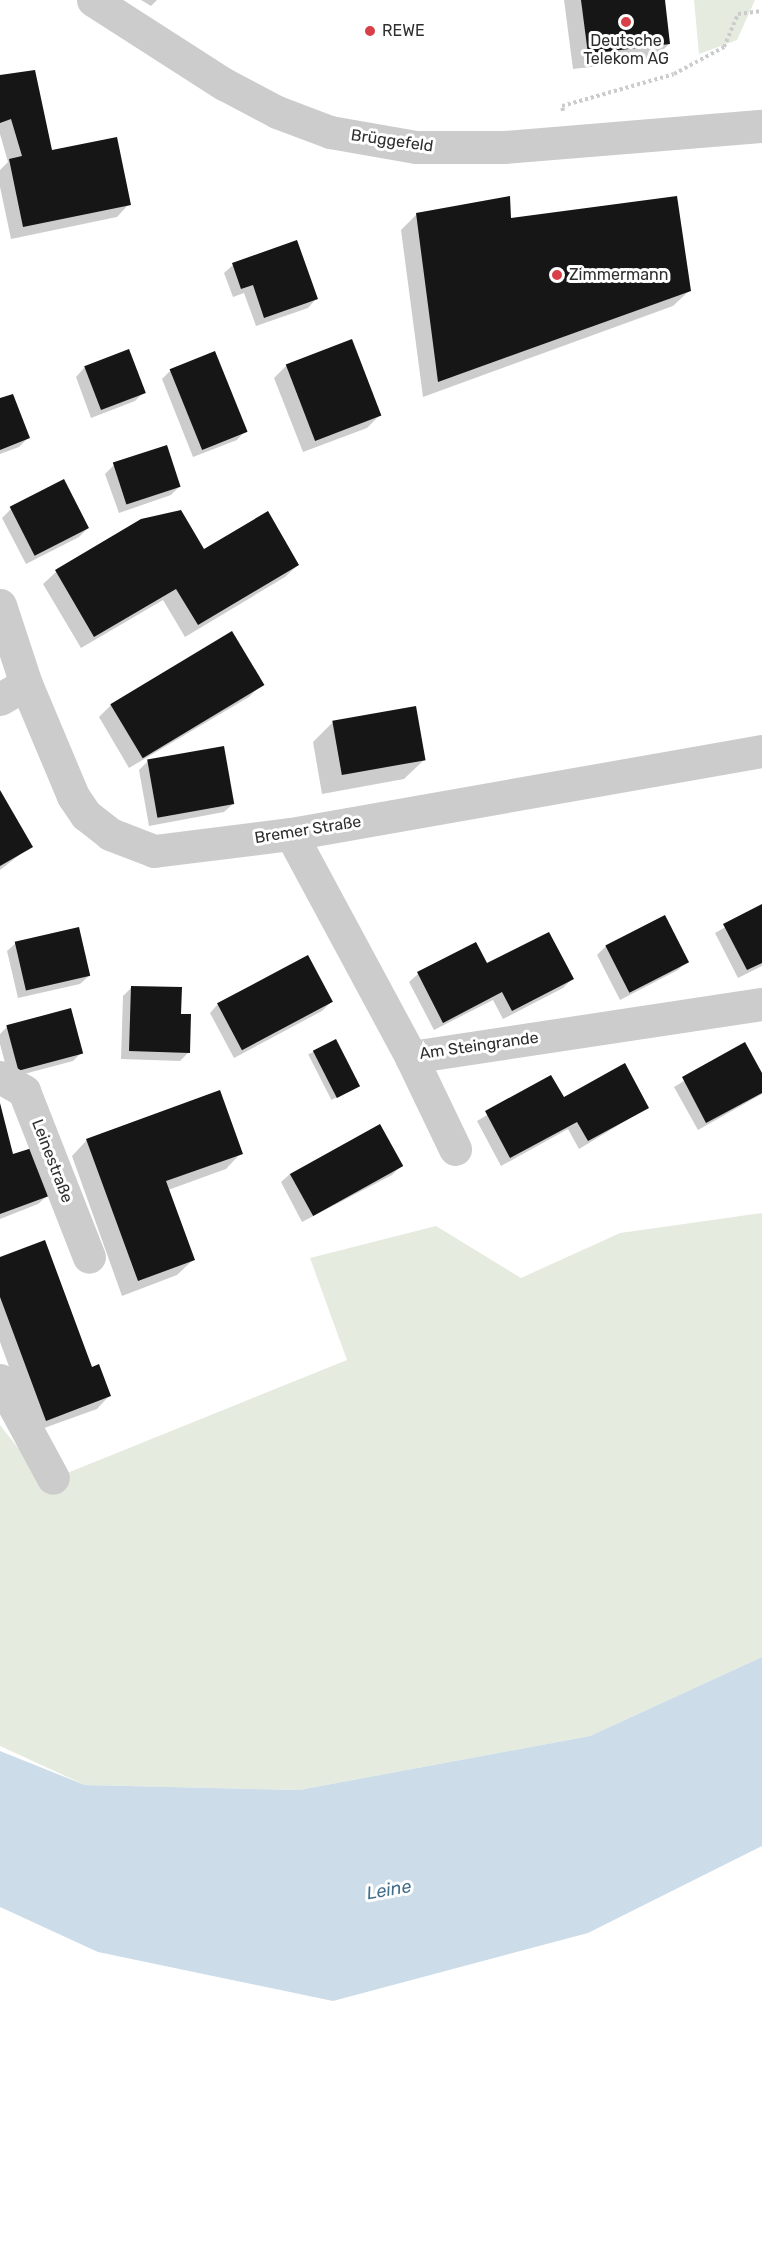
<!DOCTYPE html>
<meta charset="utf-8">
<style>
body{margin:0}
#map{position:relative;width:762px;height:2250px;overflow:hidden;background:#fff;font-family:Rubik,sans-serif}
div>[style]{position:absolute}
.green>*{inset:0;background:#e5ebde}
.water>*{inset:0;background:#ccdde9}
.shadow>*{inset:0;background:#0003;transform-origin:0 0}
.building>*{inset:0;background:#161616;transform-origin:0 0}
.path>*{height:4px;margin-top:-2px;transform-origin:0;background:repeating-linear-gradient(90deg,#ccc 0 3px,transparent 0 6px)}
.minor>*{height:33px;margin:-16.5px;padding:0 16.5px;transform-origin:16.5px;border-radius:16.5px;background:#ccc}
.dots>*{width:16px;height:16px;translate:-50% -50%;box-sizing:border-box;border:3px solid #fff;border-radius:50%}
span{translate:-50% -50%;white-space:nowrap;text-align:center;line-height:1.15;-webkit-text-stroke:6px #fff;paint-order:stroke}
.poi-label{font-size:16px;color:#2f2f2f}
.left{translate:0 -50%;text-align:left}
.street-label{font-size:16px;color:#2f2f2f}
.water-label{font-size:18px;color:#436e8b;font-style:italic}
</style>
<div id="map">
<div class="green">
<div style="clip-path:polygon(694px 0,755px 0,737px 40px,699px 54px)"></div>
<div style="clip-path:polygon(762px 1213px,762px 1657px,590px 1736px,299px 1790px,85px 1785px,0 1746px,0 1425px,45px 1482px,347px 1360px,310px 1258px,436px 1226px,521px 1278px,620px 1233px)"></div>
</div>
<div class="water">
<div style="clip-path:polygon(762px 1657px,762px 1846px,588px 1933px,333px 2001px,98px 1952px,0 1907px,0 1751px,85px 1785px,299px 1790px,590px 1736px)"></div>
</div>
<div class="shadow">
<div style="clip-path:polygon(141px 0,157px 0,151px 6px)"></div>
<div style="clip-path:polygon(564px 0,664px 0,669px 44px,653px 60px,573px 69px)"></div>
<div style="clip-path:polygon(0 76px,51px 152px,129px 204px,117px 217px,11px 239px,0 187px,0 170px,8px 162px,0 134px)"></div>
<div style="clip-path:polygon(417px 214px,510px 219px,689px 291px,673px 306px,423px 397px,401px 230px)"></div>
<div style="clip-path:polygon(233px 265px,316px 299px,308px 308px,256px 326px,244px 293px,233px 297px,224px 273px)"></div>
<div style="clip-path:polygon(128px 351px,144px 392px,135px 401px,91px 418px,76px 377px,84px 368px)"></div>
<div style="clip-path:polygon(287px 365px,380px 415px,367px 428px,303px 452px,274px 378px)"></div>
<div style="clip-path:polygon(170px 371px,245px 431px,237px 440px,193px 457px,162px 379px)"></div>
<div style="clip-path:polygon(0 400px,28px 438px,19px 447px,0 454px)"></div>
<div style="clip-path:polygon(114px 465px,180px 486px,171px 495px,119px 513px,105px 474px)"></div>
<div style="clip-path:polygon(11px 509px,88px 528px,79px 537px,26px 564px,2px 518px)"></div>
<div style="clip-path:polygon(142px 520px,204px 551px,298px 565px,285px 577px,185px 637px,163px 600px,81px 648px,43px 584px,56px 572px)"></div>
<div style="clip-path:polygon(262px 684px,249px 697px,129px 768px,99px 717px,111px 705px)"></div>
<div style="clip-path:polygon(333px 722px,424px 760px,404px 779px,322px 794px,313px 742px)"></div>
<div style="clip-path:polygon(148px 761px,233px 804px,224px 812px,149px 826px,139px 770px)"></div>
<div style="clip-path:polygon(0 793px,31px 846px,0 870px)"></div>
<div style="clip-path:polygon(762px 906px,762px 966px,738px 978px,715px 933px)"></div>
<div style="clip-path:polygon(664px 917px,687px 961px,678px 970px,620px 1000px,597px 955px,605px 947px)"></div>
<div style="clip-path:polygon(16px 943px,89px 976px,80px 984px,18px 998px,7px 951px)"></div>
<div style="clip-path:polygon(476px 944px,487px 965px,572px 979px,563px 988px,503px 1019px,493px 1000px,434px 1030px,409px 982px,418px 974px)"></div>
<div style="clip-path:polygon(132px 987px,180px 1016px,189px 1052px,180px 1061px,121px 1059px,123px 996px)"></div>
<div style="clip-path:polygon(331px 1002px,322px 1011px,234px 1058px,210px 1013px,218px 1004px)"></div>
<div style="clip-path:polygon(7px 1027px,81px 1053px,73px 1061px,9px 1078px,0 1044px,0 1034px)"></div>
<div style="left:335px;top:1041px;width:51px;height:30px;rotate:63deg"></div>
<div style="clip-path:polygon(745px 1044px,762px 1076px,762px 1094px,698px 1130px,674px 1087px)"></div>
<div style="clip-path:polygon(551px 1077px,563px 1099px,647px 1108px,579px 1149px,568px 1129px,501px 1166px,477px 1121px)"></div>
<div style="clip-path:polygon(0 1107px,11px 1155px,47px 1196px,38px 1204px,0 1219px)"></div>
<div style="clip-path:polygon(87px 1140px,241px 1153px,226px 1169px,168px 1190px,193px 1260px,177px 1275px,122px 1296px,72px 1156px)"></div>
<div style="clip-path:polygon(401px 1166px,392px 1175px,302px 1222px,281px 1182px,290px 1174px)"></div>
<div style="clip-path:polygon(0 1258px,109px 1396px,97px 1409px,33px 1432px,0 1342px)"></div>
</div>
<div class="building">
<div style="clip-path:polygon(581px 0,665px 0,670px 44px,588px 54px)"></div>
<div style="clip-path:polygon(35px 70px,52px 150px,117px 137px,131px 205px,23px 227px,9px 159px,22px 156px,11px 119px,0 123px,0 75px)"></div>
<div style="clip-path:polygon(510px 196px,511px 218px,677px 196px,691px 291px,438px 382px,416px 213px)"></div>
<div style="clip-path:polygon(297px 240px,318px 299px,264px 318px,253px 285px,241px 289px,232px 263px)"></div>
<div style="left:352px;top:339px;width:82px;height:71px;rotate:69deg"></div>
<div style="left:129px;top:349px;width:47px;height:48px;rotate:69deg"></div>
<div style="left:215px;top:351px;width:87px;height:49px;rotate:68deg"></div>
<div style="clip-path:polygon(13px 394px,30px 438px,0 450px,0 398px)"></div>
<div style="left:167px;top:445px;width:44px;height:57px;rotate:72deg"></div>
<div style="left:64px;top:479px;width:55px;height:61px;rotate:63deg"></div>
<div style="clip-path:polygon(181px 510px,204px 549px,268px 511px,299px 565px,198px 625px,176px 589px,94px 637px,55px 570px,141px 519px)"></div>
<div style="left:232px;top:631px;width:63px;height:142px;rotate:59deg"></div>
<div style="left:416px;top:706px;width:55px;height:85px;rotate:80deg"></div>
<div style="left:224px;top:746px;width:59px;height:78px;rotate:80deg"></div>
<div style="clip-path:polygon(0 790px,33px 847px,0 866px)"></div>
<div style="clip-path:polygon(762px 904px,762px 963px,747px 970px,723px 924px)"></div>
<div style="left:665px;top:915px;width:53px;height:67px;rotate:63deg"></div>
<div style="left:79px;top:927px;width:50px;height:66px;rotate:77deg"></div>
<div style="clip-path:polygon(549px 932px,574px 979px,512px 1011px,502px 992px,443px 1023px,417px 972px,476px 942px,487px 963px)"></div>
<div style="left:308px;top:955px;width:53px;height:103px;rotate:62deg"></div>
<div style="clip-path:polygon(131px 986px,182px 987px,181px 1014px,191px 1014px,190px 1053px,129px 1051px)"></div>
<div style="left:71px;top:1008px;width:47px;height:67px;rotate:75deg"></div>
<div style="left:336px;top:1039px;width:53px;height:26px;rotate:63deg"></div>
<div style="clip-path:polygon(745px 1042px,762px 1073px,762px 1093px,706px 1123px,682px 1077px)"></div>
<div style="clip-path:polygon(625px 1063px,649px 1108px,588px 1141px,577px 1122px,510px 1158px,485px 1111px,551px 1075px,564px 1097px)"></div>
<div style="clip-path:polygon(220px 1090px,243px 1154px,166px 1181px,195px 1260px,138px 1281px,86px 1139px)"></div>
<div style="clip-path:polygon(0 1103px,13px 1154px,32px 1148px,49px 1196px,0 1214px)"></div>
<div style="left:380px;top:1124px;width:48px;height:103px;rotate:61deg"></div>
<div style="clip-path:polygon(45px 1240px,92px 1367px,99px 1364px,111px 1396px,46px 1421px,0 1297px,0 1257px)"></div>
</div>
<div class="path">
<div style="left:563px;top:111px;width:5px;rotate:-101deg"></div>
<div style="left:562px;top:106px;width:116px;rotate:-15.9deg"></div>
<div style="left:674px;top:74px;width:57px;rotate:-28.4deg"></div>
<div style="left:724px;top:47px;width:36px;rotate:-67deg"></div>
<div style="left:738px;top:14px;width:24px;rotate:-7deg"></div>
</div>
<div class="minor">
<div style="left:93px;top:0;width:156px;rotate:32.7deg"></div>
<div style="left:224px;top:84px;width:60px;rotate:27.8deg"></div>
<div style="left:277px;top:112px;width:57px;rotate:20.7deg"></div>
<div style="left:330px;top:132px;width:87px;rotate:9.9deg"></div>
<div style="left:416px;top:147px;width:88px"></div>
<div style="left:504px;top:147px;width:259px;rotate:-4.7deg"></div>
<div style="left:0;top:605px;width:83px;rotate:71.8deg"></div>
<div style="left:26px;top:684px;width:121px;rotate:67.2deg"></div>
<div style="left:73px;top:796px;width:23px;rotate:56deg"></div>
<div style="left:86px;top:815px;width:31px;rotate:38deg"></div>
<div style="left:110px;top:834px;width:47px;rotate:21.1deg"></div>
<div style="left:154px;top:851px;width:138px;rotate:-7.1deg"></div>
<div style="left:291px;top:834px;width:478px;rotate:-10deg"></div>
<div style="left:0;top:699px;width:30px;rotate:-30deg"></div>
<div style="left:291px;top:834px;width:253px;rotate:61.7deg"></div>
<div style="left:411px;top:1057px;width:355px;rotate:-8.6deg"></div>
<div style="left:411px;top:1057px;width:102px;rotate:64.4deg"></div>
<div style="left:0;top:1077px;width:28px;rotate:30deg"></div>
<div style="left:24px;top:1091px;width:178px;rotate:68.6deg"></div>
<div style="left:0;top:1380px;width:111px;rotate:61.6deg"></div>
</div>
<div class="dots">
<div style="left:626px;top:22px;background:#d83f47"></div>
<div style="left:370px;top:31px;background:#d83f47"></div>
<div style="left:557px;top:275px;background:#d83f47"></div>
</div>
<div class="poi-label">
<span class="left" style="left:382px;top:31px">REWE</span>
<span style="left:626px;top:50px">Deutsche<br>Telekom AG</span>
<span class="left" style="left:569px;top:275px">Zimmermann</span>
</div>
<div class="street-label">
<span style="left:392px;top:141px;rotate:8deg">Brüggefeld</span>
<span style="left:308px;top:830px;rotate:-9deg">Bremer Straße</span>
<span style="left:479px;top:1046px;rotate:-8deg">Am Steingrande</span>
<span style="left:52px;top:1161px;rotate:69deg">Leinestraße</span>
</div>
<div class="water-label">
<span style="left:389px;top:1890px;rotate:-10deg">Leine</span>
</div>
</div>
